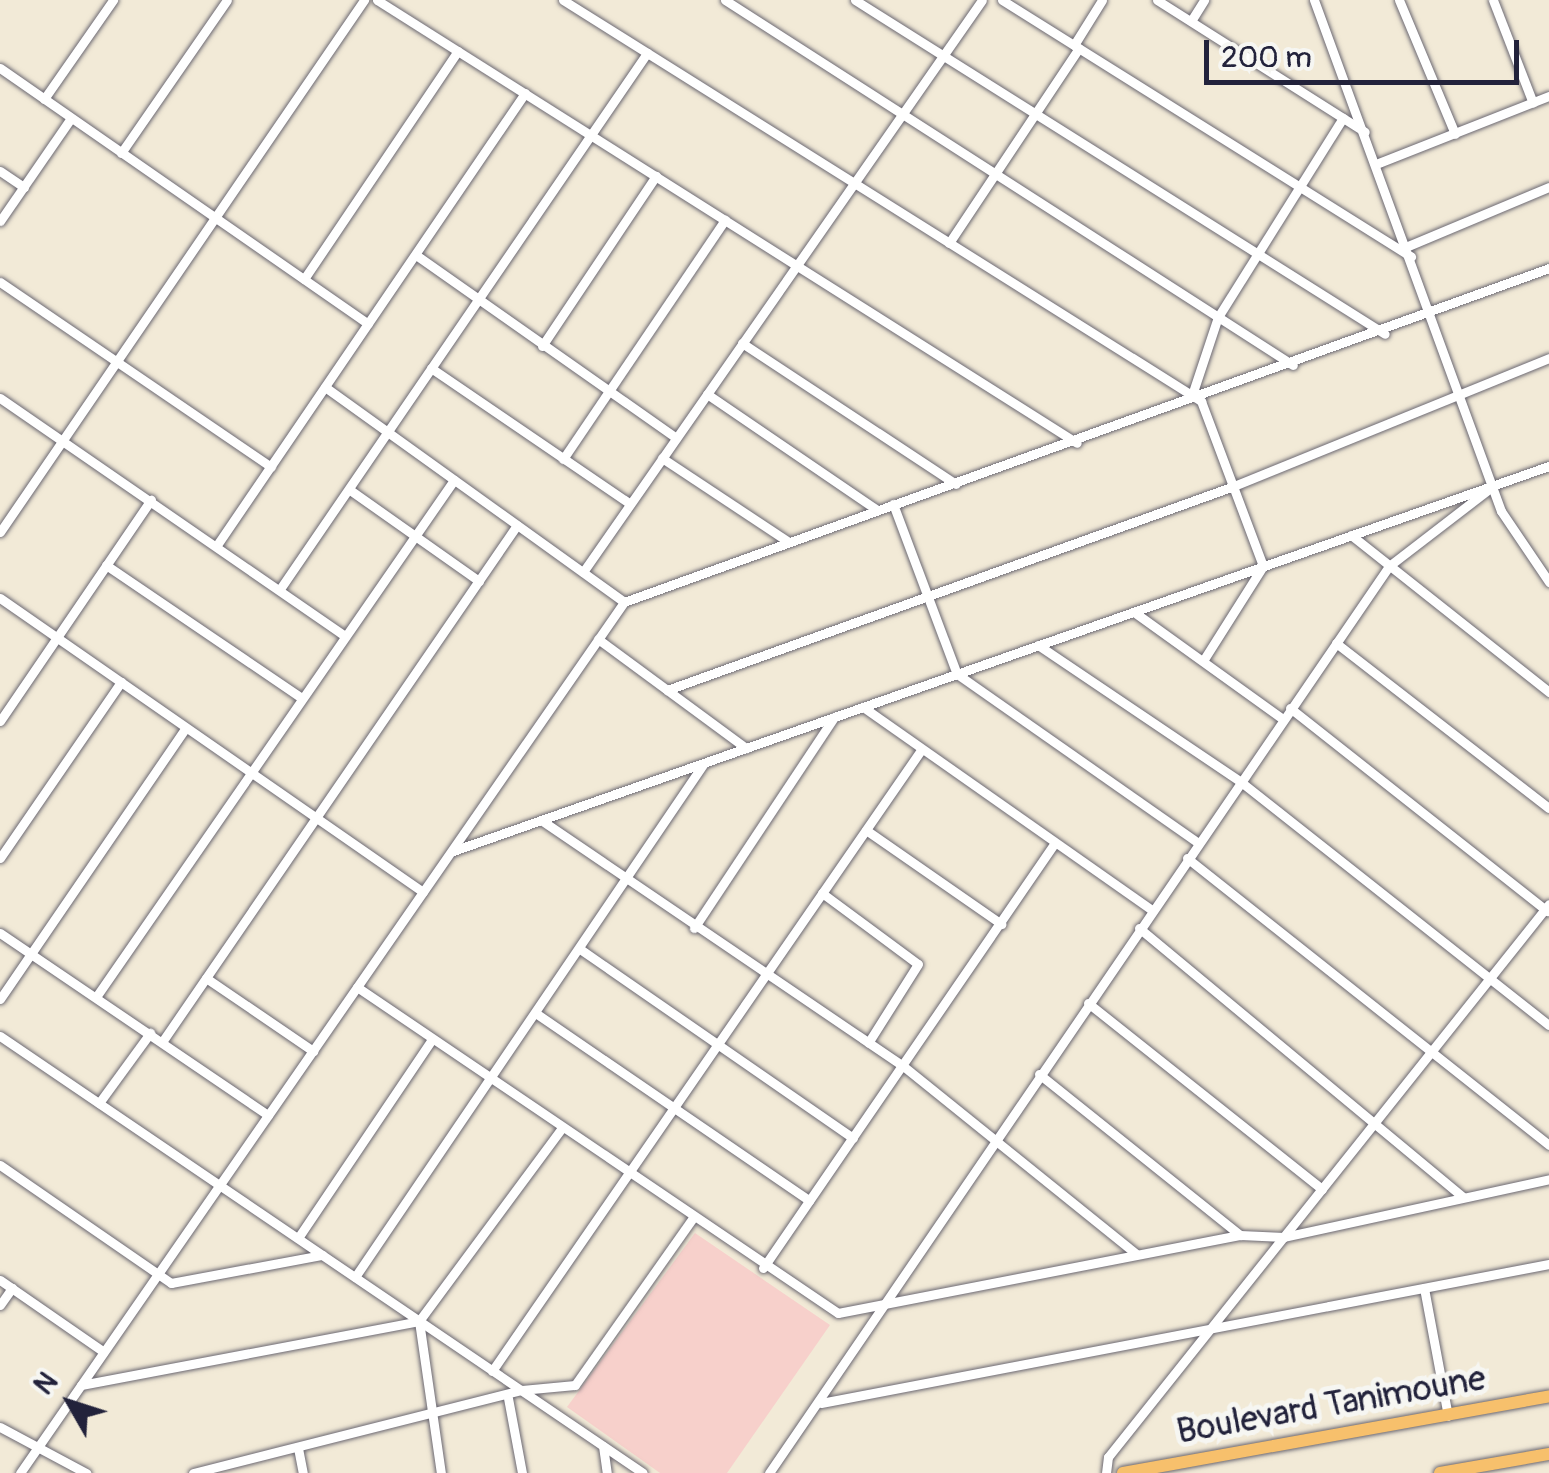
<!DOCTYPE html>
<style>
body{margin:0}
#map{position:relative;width:1549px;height:1473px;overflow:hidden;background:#f2ead7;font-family:Pangolin,sans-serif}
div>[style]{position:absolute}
.built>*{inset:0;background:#f7d0cb}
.roads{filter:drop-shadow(0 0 2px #6b6872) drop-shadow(0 0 2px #6b6872)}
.street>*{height:9px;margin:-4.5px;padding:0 4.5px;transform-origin:4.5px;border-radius:4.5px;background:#fff}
.primary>*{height:12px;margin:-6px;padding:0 6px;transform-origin:6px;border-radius:6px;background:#f7c06c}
span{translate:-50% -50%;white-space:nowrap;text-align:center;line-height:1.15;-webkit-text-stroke:10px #f6f6f2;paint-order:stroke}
.street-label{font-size:35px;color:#22223b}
.north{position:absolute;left:20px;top:1353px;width:100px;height:100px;-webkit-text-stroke:8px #f6f6f2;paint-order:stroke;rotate:309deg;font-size:28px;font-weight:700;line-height:40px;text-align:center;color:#22223b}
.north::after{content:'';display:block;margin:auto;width:35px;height:45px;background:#22223b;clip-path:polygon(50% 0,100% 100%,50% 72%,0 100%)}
.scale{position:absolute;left:1204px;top:40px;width:315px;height:45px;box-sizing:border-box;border:5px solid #22223b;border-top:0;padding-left:12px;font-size:30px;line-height:35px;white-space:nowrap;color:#22223b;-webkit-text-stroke:8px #f6f6f2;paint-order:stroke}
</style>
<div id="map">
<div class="built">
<div style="clip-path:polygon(695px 1233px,830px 1325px,727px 1473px,660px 1473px,567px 1407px)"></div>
</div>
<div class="roads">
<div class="street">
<div style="left:377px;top:0;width:828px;rotate:32.33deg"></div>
<div style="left:563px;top:0;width:754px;rotate:32.15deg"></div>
<div style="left:1201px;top:401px;width:176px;rotate:69.4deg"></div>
<div style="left:1263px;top:566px;width:112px;rotate:122.3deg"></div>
<div style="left:725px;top:0;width:675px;rotate:32.73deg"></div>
<div style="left:855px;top:0;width:626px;rotate:32.22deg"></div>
<div style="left:1002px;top:0;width:483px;rotate:32.1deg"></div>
<div style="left:1157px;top:0;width:246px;rotate:32.4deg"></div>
<div style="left:1314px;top:0;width:544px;rotate:69.9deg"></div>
<div style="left:1501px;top:511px;width:86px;rotate:55.9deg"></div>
<div style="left:1399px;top:0;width:145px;rotate:67.3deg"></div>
<div style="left:1493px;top:0;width:110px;rotate:68.8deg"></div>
<div style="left:1191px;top:21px;width:25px;rotate:-58deg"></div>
<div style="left:1074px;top:45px;width:53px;rotate:-58.1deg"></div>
<div style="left:0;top:68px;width:448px;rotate:34.8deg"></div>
<div style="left:44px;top:99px;width:121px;rotate:-55.1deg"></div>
<div style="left:121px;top:153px;width:186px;rotate:-55.3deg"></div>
<div style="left:1376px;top:164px;width:186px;rotate:-21.5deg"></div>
<div style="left:0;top:171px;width:29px;rotate:34deg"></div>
<div style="left:0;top:221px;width:125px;rotate:-55.4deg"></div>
<div style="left:949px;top:243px;width:234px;rotate:-56.3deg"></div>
<div style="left:1408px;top:246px;width:153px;rotate:-22.7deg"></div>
<div style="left:416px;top:255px;width:318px;rotate:35.1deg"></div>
<div style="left:304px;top:279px;width:275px;rotate:-56deg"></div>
<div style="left:0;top:282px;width:328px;rotate:34.3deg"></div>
<div style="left:742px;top:343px;width:256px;rotate:33.4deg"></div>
<div style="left:542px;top:346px;width:205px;rotate:-56.2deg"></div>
<div style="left:431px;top:368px;width:241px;rotate:34.3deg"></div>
<div style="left:325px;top:387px;width:368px;rotate:35.7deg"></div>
<div style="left:707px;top:394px;width:206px;rotate:34.3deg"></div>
<div style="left:1192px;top:395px;width:82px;rotate:-71.6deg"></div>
<div style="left:1218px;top:317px;width:235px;rotate:-57.9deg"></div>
<div style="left:0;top:398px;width:419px;rotate:34.6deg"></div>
<div style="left:662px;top:458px;width:152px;rotate:33.5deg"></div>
<div style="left:563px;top:459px;width:289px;rotate:-55.9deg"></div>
<div style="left:350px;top:490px;width:158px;rotate:35.2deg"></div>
<div style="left:893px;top:504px;width:182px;rotate:69.4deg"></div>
<div style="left:957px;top:674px;width:293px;rotate:35deg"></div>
<div style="left:0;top:532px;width:645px;rotate:-55.62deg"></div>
<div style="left:1351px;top:535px;width:253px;rotate:38.4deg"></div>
<div style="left:217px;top:545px;width:547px;rotate:-55.73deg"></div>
<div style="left:106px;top:565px;width:237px;rotate:34.2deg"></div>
<div style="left:583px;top:572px;width:697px;rotate:-55.1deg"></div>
<div style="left:280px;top:589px;width:650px;rotate:-55.6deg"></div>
<div style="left:0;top:598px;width:515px;rotate:34.8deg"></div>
<div style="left:1134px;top:612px;width:183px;rotate:35.7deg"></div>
<div style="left:598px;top:639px;width:184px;rotate:36.4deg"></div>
<div style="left:1336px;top:643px;width:269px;rotate:37.8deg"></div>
<div style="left:1038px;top:645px;width:245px;rotate:34deg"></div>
<div style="left:1241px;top:782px;width:392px;rotate:38.3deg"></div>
<div style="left:667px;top:690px;width:603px;rotate:-19.79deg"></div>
<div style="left:1234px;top:486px;width:340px;rotate:-22.1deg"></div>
<div style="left:863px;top:707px;width:351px;rotate:35.1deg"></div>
<div style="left:1290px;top:708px;width:328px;rotate:38.3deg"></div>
<div style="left:0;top:721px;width:268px;rotate:-55.7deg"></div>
<div style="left:541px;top:820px;width:436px;rotate:34.2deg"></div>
<div style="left:902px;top:1065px;width:301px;rotate:38.9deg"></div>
<div style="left:866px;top:830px;width:165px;rotate:34.8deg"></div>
<div style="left:453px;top:851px;width:1162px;rotate:-19.36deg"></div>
<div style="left:0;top:858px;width:214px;rotate:-55.5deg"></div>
<div style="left:1187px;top:858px;width:462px;rotate:38.4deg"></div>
<div style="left:822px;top:893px;width:119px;rotate:36.5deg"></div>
<div style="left:918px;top:964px;width:93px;rotate:122.3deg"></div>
<div style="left:694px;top:928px;width:253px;rotate:-56.4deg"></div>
<div style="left:1139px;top:928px;width:421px;rotate:39.7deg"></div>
<div style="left:0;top:933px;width:324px;rotate:34.2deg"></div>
<div style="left:580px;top:949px;width:332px;rotate:34.7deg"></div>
<div style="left:206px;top:978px;width:130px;rotate:34.3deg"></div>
<div style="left:357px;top:987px;width:581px;rotate:34.13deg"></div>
<div style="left:838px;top:1313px;width:409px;rotate:-11deg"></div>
<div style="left:1240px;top:1235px;width:44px;rotate:2.6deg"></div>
<div style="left:1284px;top:1237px;width:271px;rotate:-12.3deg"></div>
<div style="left:96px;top:997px;width:629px;rotate:-55.3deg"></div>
<div style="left:0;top:999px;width:327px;rotate:-55.6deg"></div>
<div style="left:1088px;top:1003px;width:299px;rotate:38.5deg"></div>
<div style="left:537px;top:1014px;width:330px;rotate:34.4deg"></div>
<div style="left:0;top:1036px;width:777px;rotate:34.2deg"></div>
<div style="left:162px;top:1042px;width:627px;rotate:-55.52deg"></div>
<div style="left:1039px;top:1074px;width:258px;rotate:38.7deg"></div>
<div style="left:99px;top:1103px;width:87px;rotate:-53.9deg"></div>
<div style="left:0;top:1165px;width:208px;rotate:34.6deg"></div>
<div style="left:171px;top:1283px;width:154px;rotate:-10.5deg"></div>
<div style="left:298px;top:1238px;width:240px;rotate:-56deg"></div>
<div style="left:763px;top:1268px;width:514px;rotate:-55.54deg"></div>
<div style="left:355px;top:1277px;width:621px;rotate:-55.82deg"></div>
<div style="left:0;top:1280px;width:126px;rotate:34.7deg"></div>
<div style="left:1424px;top:1288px;width:130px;rotate:79.4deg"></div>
<div style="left:0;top:1305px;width:21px;rotate:-55deg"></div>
<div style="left:419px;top:1321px;width:154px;rotate:81.8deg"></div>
<div style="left:492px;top:1371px;width:755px;rotate:-55.36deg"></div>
<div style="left:81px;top:1385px;width:344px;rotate:-10.7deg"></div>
<div style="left:419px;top:1321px;width:240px;rotate:-53.5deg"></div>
<div style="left:508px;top:1398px;width:76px;rotate:79.4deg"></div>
<div style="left:821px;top:1403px;width:741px;rotate:-10.81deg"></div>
<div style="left:0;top:1427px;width:98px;rotate:28.1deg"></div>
<div style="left:603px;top:1446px;width:27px;rotate:82deg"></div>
<div style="left:298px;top:1448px;width:25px;rotate:79deg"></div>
<div style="left:20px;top:1473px;width:1060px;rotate:-55.26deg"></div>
<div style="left:624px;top:602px;width:983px;rotate:-19.85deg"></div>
<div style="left:193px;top:1473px;width:338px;rotate:-14.2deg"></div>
<div style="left:521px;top:1390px;width:54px;rotate:-5.3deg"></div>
<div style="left:575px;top:1385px;width:204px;rotate:-54.8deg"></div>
<div style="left:769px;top:1473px;width:1099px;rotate:-55.64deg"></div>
<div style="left:1389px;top:566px;width:131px;rotate:-37.6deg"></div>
<div style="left:1106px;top:1473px;width:16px;rotate:-83deg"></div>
<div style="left:1108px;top:1457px;width:707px;rotate:-51.43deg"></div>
</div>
<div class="primary">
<div style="left:1123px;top:1473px;width:433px;rotate:-10.2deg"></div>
<div style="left:1440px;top:1473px;width:111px;rotate:-9.9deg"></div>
</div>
</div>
<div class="street-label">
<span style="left:1331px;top:1405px;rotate:-10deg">Boulevard Tanimoune</span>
</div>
<div class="north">N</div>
<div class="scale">200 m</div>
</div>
